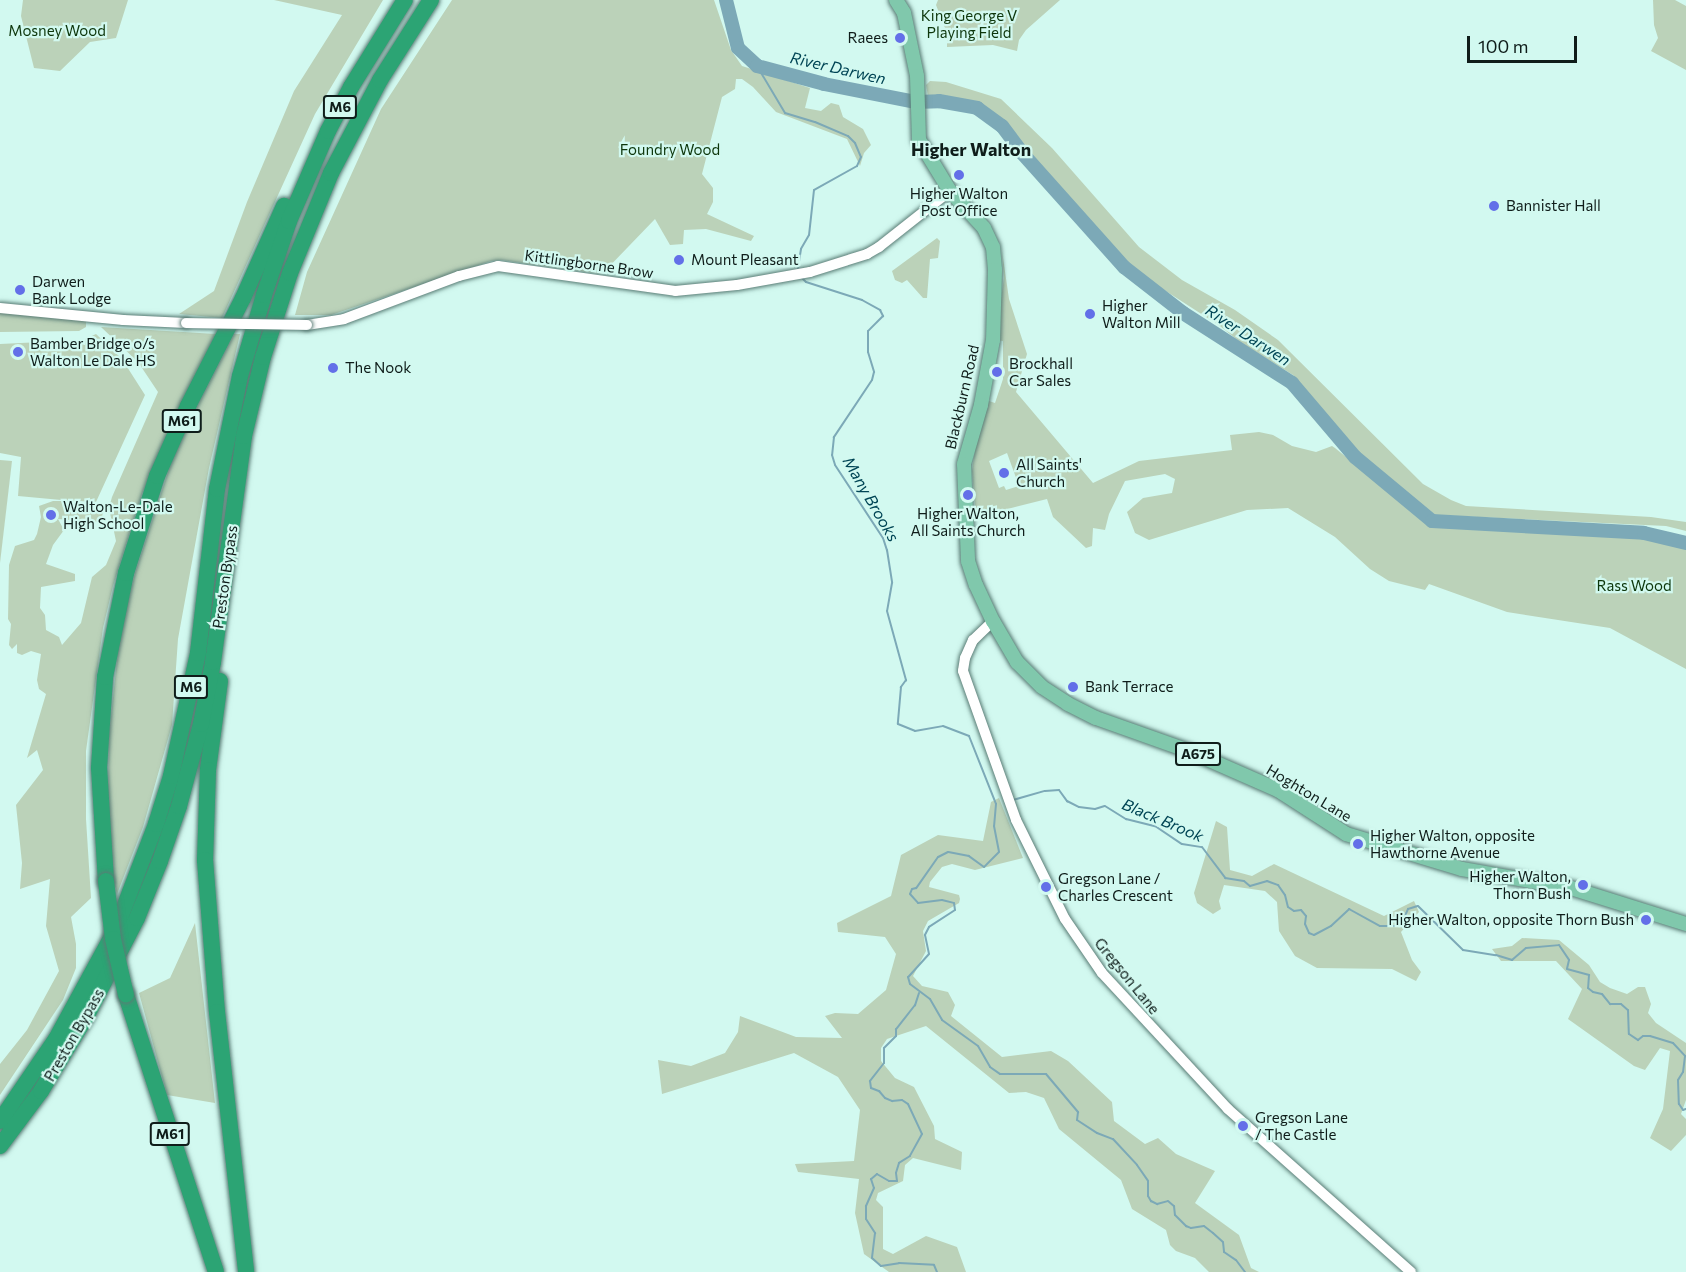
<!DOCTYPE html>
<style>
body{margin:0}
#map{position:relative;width:1686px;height:1272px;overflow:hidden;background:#d2f9f0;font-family:Commissioner,sans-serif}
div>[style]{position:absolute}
.green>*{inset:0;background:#bbd2b9}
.stream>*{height:2px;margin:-1px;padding:0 1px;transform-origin:1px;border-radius:1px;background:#7ca9b7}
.river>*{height:14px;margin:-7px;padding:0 7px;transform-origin:7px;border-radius:7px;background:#7ca9b7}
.roads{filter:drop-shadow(0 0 2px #597c75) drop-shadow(0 0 2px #597c75)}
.minor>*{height:10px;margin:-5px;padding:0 5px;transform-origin:5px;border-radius:5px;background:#fff}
.major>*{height:14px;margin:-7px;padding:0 7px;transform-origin:7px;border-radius:7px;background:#80c8ac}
.highway>*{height:16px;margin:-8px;padding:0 8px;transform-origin:8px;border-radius:8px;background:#2ca474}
.bridges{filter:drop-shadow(0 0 2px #597c75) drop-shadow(0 0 2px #597c75)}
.minor-bridge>*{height:10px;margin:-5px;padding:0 5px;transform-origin:5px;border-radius:5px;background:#fff}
.highway-bridge>*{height:16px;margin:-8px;padding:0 8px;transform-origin:8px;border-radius:8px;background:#2ca474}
.dots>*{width:16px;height:16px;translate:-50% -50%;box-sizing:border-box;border:3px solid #d2f9f0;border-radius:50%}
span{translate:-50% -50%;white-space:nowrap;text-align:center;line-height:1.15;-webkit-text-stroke:4.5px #d2f9f0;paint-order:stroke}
.shield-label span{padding:2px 4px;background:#d2f9f0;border:2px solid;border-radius:4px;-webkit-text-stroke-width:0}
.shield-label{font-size:14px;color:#0f1d1a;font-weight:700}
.park-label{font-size:15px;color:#0d360b}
.poi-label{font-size:15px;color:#0f1d1a}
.right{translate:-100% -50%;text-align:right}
.left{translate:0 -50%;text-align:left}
.street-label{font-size:15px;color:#0f1d1a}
.water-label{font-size:16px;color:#004555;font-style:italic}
.quarter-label{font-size:18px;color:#0f1d1a;font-weight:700}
.scale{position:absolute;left:1467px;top:36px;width:110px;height:27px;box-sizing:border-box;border:3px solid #0f1d1a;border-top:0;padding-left:8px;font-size:18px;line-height:21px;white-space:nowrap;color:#0f1d1a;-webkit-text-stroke:4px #d2f9f0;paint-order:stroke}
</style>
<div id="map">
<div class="green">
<div style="clip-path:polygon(23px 0,128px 0,116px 38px,90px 42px,60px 71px,34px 68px,21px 16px)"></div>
<div style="clip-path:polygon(274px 0,383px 0,315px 114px,222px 318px,179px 314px,214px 291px,247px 202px,294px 91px,342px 15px)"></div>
<div style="clip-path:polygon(452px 0,714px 0,731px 50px,742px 66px,810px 88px,805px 108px,821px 111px,831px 103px,839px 105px,843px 117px,863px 129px,871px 145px,864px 153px,860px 166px,847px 139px,776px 112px,753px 87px,742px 79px,736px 79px,735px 89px,722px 97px,702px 174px,713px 188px,713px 202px,707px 214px,754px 236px,751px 241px,706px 229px,684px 230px,683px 244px,670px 245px,655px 219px,602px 274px,501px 260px,491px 261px,331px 315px,295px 315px,307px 272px,381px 109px)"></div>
<div style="clip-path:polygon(938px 0,1060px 0,1026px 30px,1019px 40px,1017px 51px,993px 45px,947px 47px,947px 33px,936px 5px)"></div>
<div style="clip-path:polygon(1653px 0,1675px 0,1686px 6px,1686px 70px,1651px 51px,1658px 38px,1654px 25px)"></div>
<div style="clip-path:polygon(930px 81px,946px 82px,1001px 99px,1052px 148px,1139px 247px,1182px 280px,1235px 310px,1278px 340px,1423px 484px,1451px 500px,1466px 506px,1651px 517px,1686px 522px,1686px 531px,1666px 526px,1435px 515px,1358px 454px,1293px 375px,1241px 343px,1220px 326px,1127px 266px,992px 111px,975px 101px,942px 96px,928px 96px,926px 85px)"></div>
<div style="clip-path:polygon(937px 238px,940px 241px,938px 258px,930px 259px,927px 298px,923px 298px,907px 280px,902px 283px,895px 280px,892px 271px)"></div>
<div style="clip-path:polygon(evenodd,1002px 251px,1009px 299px,1027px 354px,1016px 392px,1093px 483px,1139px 461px,1232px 450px,1230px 435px,1259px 432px,1273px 435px,1292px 446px,1316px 452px,1332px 446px,1335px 448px,1431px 526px,1643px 538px,1686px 547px,1686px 669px,1610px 628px,1507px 612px,1429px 584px,1425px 590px,1389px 581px,1370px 569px,1335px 537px,1288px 508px,1247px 510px,1149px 540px,1135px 533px,1127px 512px,1143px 498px,1172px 493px,1175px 479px,1165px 474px,1125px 481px,1109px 514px,1105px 530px,1093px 528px,1092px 546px,1086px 548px,1053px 517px,1047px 499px,976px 517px,972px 471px,976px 442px,989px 401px,995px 403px,1003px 379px,1003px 341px,995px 340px,1004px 278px,1002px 251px,1007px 453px,1019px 486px,1006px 490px,1004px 486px,999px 488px,989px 461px,1007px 453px)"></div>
<div style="clip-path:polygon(0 311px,86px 321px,86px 327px,79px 331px,0 332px)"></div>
<div style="clip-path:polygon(101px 327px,216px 334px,177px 413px,142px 494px,113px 586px,103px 628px,86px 751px,86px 819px,91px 898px,71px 917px,76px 944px,76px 968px,63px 1000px,0 1095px,0 1064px,27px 1030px,59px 971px,46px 926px,50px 879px,20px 889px,22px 863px,16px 805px,43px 770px,37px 750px,27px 758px,46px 694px,39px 689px,37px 680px,41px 654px,31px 651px,22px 655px,17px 653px,17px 644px,12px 649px,9px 645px,11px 624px,8px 619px,9px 565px,15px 546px,34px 540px,37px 534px,41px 517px,39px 506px,53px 501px,72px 501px,18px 496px,21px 457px,0 453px,0 344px,83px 340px,96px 334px,122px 359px,145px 395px,96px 502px,78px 501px,103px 511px,102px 518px,96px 522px,58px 519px,64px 530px,53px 545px,46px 564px,75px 574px,75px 581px,41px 587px,40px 608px,45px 615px,46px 630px,59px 637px,62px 645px,81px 623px,92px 577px,106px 565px,116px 541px,109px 508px,112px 497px,158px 392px,138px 362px)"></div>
<div style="clip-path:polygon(234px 334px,240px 334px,209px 468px,178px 639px,172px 725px,143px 827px,117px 894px,113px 879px,108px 792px,109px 735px,118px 651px,127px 605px,135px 573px,169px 469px,183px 434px)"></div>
<div style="clip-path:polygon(0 460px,12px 461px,0 563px)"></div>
<div style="clip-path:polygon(999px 798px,1023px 858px,975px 870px,952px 864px,942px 867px,930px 882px,929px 887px,959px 895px,960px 899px,959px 903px,928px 921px,923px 931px,926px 951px,913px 976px,922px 986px,948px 992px,955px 1005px,951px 1016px,1002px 1057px,1051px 1051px,1068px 1061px,1112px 1102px,1114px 1121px,1145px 1144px,1158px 1138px,1176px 1154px,1215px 1171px,1195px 1203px,1239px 1235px,1251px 1268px,1259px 1272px,1209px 1272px,1195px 1258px,1176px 1251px,1170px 1245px,1166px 1230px,1132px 1209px,1121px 1180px,1059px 1129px,1044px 1098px,1026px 1092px,1009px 1093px,926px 1026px,887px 1039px,881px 1048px,881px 1061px,895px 1078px,914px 1087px,934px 1126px,935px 1139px,962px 1152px,961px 1170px,913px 1158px,905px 1165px,903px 1181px,878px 1193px,876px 1200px,883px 1207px,883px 1249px,893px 1254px,926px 1236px,957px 1247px,966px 1272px,889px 1272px,864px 1254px,855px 1213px,859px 1179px,798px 1172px,795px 1164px,854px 1161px,860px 1110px,838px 1077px,794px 1053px,662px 1094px,658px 1060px,691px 1066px,725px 1053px,738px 1032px,740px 1016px,796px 1037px,842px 1038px,825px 1016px,835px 1013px,858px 1014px,886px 990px,896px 954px,885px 937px,838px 932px,837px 923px,891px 896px,901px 855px,938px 835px,983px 841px,991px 802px)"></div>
<div style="clip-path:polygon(1216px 821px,1227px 827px,1230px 870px,1252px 876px,1274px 864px,1384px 916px,1414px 901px,1419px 912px,1401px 932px,1412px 960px,1421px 972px,1416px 981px,1392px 969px,1317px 968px,1295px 956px,1279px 931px,1277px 902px,1265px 891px,1224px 885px,1219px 901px,1221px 909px,1213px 914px,1197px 903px,1194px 893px)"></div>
<div style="clip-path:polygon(195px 923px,215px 1103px,167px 1095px,139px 993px,170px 978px)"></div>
<div style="clip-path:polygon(1522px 938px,1559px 940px,1589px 965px,1600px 982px,1610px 988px,1627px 994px,1638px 987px,1645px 987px,1651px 1004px,1648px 1013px,1656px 1023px,1686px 1043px,1686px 1100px,1681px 1114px,1686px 1119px,1686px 1135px,1671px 1151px,1650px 1138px,1663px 1109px,1670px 1051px,1660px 1048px,1645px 1070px,1634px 1066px,1568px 1019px,1582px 989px,1556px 961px,1501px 961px,1492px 949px,1512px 946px)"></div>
</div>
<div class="stream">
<div style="left:757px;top:66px;width:55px;rotate:59.2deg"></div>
<div style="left:785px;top:113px;width:31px;rotate:17deg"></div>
<div style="left:815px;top:122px;width:36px;rotate:23deg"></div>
<div style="left:848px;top:136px;width:10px;rotate:45deg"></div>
<div style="left:855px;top:143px;width:15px;rotate:67deg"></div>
<div style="left:861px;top:157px;width:10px;rotate:114deg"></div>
<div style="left:857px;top:166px;width:49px;rotate:150.8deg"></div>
<div style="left:814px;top:190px;width:45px;rotate:96.3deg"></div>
<div style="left:809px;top:235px;width:16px;rotate:120deg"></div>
<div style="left:801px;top:249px;width:20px;rotate:99deg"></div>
<div style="left:801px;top:277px;width:7px;rotate:45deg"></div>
<div style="left:806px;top:282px;width:59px;rotate:17.8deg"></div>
<div style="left:862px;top:300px;width:21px;rotate:29deg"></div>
<div style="left:880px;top:310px;width:7px;rotate:63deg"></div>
<div style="left:883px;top:316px;width:21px;rotate:135deg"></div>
<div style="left:868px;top:331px;width:21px;rotate:90deg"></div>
<div style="left:868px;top:352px;width:21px;rotate:73deg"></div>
<div style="left:874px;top:372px;width:8px;rotate:104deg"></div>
<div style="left:872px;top:380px;width:69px;rotate:123.7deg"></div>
<div style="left:834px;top:437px;width:18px;rotate:96deg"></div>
<div style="left:832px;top:455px;width:10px;rotate:73deg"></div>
<div style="left:835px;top:465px;width:87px;rotate:56.7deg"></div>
<div style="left:883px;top:538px;width:13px;rotate:72deg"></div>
<div style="left:887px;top:550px;width:33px;rotate:81deg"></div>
<div style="left:892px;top:583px;width:28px;rotate:100deg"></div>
<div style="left:887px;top:611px;width:72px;rotate:74.6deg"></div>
<div style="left:906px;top:680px;width:9px;rotate:126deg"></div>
<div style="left:901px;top:687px;width:37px;rotate:95deg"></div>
<div style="left:898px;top:724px;width:18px;rotate:22deg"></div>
<div style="left:915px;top:731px;width:28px;rotate:-10deg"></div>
<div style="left:943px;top:726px;width:28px;rotate:21deg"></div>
<div style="left:969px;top:736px;width:73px;rotate:68.3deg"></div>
<div style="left:996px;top:804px;width:22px;rotate:95deg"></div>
<div style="left:994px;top:826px;width:26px;rotate:79deg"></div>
<div style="left:999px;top:852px;width:21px;rotate:135deg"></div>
<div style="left:984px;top:867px;width:19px;rotate:-144deg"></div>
<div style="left:969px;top:856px;width:21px;rotate:-169deg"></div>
<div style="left:948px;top:852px;width:11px;rotate:153deg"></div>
<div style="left:938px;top:857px;width:38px;rotate:125deg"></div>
<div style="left:916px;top:888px;width:4px;rotate:166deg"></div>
<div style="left:912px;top:889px;width:5px;rotate:112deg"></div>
<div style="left:910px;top:894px;width:12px;rotate:48deg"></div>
<div style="left:918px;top:903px;width:24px;rotate:-7deg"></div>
<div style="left:942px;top:900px;width:12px;rotate:14deg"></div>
<div style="left:954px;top:903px;width:7px;rotate:82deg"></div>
<div style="left:955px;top:910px;width:31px;rotate:147deg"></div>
<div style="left:929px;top:927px;width:9px;rotate:117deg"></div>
<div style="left:925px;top:935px;width:19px;rotate:78deg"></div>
<div style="left:929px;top:954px;width:31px;rotate:132deg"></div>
<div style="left:908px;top:977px;width:7px;rotate:74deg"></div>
<div style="left:910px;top:984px;width:25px;rotate:37deg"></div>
<div style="left:930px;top:999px;width:24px;rotate:60deg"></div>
<div style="left:942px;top:1020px;width:44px;rotate:35.8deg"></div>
<div style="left:978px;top:1046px;width:24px;rotate:60deg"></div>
<div style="left:990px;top:1067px;width:12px;rotate:35deg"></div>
<div style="left:1000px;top:1074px;width:46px"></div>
<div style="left:1046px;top:1074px;width:50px;rotate:49.9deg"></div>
<div style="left:1078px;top:1112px;width:8px;rotate:97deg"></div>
<div style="left:1077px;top:1120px;width:24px;rotate:33deg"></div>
<div style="left:1097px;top:1133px;width:17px;rotate:21deg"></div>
<div style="left:1113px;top:1139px;width:35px;rotate:47deg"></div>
<div style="left:1137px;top:1165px;width:19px;rotate:55deg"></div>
<div style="left:1148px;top:1181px;width:15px;rotate:90deg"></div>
<div style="left:1148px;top:1196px;width:6px;rotate:59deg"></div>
<div style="left:1151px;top:1201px;width:7px;rotate:27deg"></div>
<div style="left:1157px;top:1204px;width:11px;rotate:-15deg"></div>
<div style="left:1168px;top:1201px;width:8px;rotate:40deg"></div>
<div style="left:1174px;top:1206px;width:9px;rotate:84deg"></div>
<div style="left:1175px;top:1215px;width:16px;rotate:45deg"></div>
<div style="left:1186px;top:1226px;width:5px;rotate:22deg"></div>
<div style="left:1191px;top:1228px;width:13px;rotate:-9deg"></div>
<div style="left:1204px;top:1226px;width:11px;rotate:38deg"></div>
<div style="left:1213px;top:1233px;width:13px;rotate:42deg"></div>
<div style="left:1223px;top:1242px;width:10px;rotate:84deg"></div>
<div style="left:1224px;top:1252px;width:14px;rotate:34deg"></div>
<div style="left:1236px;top:1260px;width:15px;rotate:53deg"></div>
<div style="left:1013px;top:800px;width:33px;rotate:-16deg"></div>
<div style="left:1045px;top:791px;width:14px;rotate:-4deg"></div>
<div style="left:1059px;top:790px;width:14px;rotate:54deg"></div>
<div style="left:1067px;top:801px;width:13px;rotate:27deg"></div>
<div style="left:1079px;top:807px;width:16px;rotate:7deg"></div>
<div style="left:1095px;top:809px;width:10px;rotate:-17deg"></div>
<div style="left:1105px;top:806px;width:25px;rotate:32deg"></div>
<div style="left:1126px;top:819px;width:30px;rotate:14deg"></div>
<div style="left:1155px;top:826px;width:32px;rotate:34deg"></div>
<div style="left:1182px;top:844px;width:20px;rotate:9deg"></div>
<div style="left:1202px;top:847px;width:39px;rotate:53deg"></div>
<div style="left:1225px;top:878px;width:19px;rotate:9deg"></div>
<div style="left:1244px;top:881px;width:8px;rotate:40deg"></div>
<div style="left:1250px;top:886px;width:18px;rotate:-16deg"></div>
<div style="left:1267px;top:881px;width:12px;rotate:20deg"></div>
<div style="left:1278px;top:885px;width:12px;rotate:55deg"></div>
<div style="left:1285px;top:895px;width:12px;rotate:76deg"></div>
<div style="left:1288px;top:907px;width:7px;rotate:34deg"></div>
<div style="left:1294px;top:911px;width:7px;rotate:-8deg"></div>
<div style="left:1301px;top:910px;width:8px;rotate:50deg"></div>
<div style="left:1306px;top:916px;width:8px;rotate:97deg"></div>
<div style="left:1305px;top:924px;width:10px;rotate:66deg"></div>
<div style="left:1309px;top:933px;width:5px;rotate:22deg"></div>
<div style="left:1314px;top:935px;width:19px;rotate:-28deg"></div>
<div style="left:1331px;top:926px;width:25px;rotate:-43deg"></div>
<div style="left:1349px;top:909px;width:35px;rotate:29deg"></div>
<div style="left:1380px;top:926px;width:16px"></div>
<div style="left:1396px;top:926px;width:11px;rotate:-45deg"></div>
<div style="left:1404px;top:918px;width:10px;rotate:-66deg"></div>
<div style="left:1408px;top:909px;width:10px;rotate:-17deg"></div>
<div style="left:1418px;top:906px;width:63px;rotate:44.4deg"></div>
<div style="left:1463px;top:950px;width:33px;rotate:9deg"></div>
<div style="left:1496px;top:955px;width:17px;rotate:17deg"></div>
<div style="left:1512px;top:960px;width:18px;rotate:-41deg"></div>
<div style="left:1526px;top:948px;width:33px;rotate:-5deg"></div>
<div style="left:1559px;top:945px;width:18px;rotate:56deg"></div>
<div style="left:1569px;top:960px;width:9px;rotate:103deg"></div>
<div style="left:1567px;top:969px;width:23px;rotate:15deg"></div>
<div style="left:1589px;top:975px;width:13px;rotate:94deg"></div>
<div style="left:1588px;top:988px;width:6px;rotate:39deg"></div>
<div style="left:1593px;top:992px;width:9px;rotate:13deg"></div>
<div style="left:1602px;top:994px;width:13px;rotate:51deg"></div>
<div style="left:1610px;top:1004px;width:11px"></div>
<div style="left:1621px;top:1004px;width:9px;rotate:41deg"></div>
<div style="left:1628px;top:1010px;width:24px;rotate:88deg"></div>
<div style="left:1629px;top:1034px;width:11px;rotate:34deg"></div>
<div style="left:1638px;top:1040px;width:6px;rotate:-39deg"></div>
<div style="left:1643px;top:1036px;width:7px"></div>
<div style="left:1650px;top:1036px;width:24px;rotate:17deg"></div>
<div style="left:1673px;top:1043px;width:18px;rotate:47deg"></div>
<div style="left:1685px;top:1056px;width:16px;rotate:97deg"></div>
<div style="left:1683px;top:1072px;width:9px;rotate:122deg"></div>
<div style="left:1678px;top:1080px;width:24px;rotate:88deg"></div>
<div style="left:1679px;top:1104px;width:7px;rotate:56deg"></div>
<div style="left:1683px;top:1110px;width:3px;rotate:-18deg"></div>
<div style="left:919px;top:993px;width:13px;rotate:108deg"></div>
<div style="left:915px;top:1005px;width:31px;rotate:128deg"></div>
<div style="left:896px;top:1029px;width:7px;rotate:90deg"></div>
<div style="left:896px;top:1036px;width:17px;rotate:135deg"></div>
<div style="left:884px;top:1048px;width:15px;rotate:90deg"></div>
<div style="left:884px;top:1063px;width:23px;rotate:128deg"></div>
<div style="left:870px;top:1081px;width:7px;rotate:82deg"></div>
<div style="left:871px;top:1088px;width:9px;rotate:21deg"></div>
<div style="left:879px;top:1091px;width:9px;rotate:49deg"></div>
<div style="left:885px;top:1098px;width:8px;rotate:23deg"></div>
<div style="left:892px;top:1101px;width:10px;rotate:-6deg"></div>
<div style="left:902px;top:1100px;width:7px;rotate:34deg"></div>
<div style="left:908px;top:1104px;width:33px;rotate:65deg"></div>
<div style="left:922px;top:1134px;width:25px;rotate:119deg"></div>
<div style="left:910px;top:1156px;width:13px;rotate:148deg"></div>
<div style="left:899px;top:1163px;width:10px;rotate:107deg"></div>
<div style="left:896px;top:1173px;width:8px;rotate:83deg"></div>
<div style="left:897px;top:1181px;width:8px;rotate:180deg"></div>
<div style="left:889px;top:1181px;width:14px;rotate:-150deg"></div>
<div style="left:877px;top:1174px;width:8px;rotate:140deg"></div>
<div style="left:871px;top:1179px;width:9px;rotate:72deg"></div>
<div style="left:874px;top:1188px;width:20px;rotate:114deg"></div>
<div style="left:866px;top:1206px;width:13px;rotate:90deg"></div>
<div style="left:866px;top:1219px;width:17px;rotate:57deg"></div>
<div style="left:875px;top:1233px;width:25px;rotate:97deg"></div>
<div style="left:872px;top:1258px;width:12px;rotate:42deg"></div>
<div style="left:881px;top:1266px;width:18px;rotate:-9deg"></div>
<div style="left:899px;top:1263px;width:35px;rotate:3deg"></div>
<div style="left:934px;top:1265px;width:8px;rotate:67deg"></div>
</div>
<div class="river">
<div style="left:726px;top:0;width:49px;rotate:76deg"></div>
<div style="left:738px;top:48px;width:26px;rotate:43deg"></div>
<div style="left:757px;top:66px;width:69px;rotate:15deg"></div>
<div style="left:824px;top:84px;width:94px;rotate:11.1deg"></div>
<div style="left:916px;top:102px;width:23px;rotate:-2deg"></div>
<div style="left:939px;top:101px;width:39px;rotate:10deg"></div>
<div style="left:977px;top:108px;width:31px;rotate:36deg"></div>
<div style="left:1002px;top:126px;width:35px;rotate:53deg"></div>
<div style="left:1023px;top:154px;width:152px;rotate:48.2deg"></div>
<div style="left:1124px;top:267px;width:75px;rotate:37.9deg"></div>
<div style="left:1183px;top:313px;width:130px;rotate:32.7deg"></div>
<div style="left:1292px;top:383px;width:97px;rotate:49.6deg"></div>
<div style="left:1355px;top:457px;width:100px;rotate:39.7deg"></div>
<div style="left:1432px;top:521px;width:212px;rotate:3.2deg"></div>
<div style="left:1644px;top:533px;width:43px;rotate:13.4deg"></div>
</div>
<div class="roads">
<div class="minor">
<div style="left:0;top:308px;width:124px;rotate:5.6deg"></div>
<div style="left:123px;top:320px;width:63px;rotate:2.7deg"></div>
<div style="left:307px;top:325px;width:37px;rotate:-9deg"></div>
<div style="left:344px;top:319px;width:123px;rotate:-20.5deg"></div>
<div style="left:459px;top:276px;width:40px;rotate:-14.4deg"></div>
<div style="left:498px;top:266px;width:179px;rotate:8deg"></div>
<div style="left:675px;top:291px;width:62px;rotate:-5.5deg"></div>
<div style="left:737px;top:285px;width:74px;rotate:-10.1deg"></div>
<div style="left:810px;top:272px;width:60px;rotate:-17.5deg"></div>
<div style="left:867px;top:254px;width:14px;rotate:-30deg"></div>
<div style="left:879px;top:247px;width:90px;rotate:-38.3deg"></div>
<div style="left:993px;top:621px;width:28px;rotate:136deg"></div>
<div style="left:973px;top:640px;width:20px;rotate:114deg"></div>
<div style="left:965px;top:658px;width:13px;rotate:99deg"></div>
<div style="left:963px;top:671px;width:158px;rotate:70.4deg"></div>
<div style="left:1016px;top:820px;width:110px;rotate:63.7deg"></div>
<div style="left:1065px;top:919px;width:65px;rotate:55.6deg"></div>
<div style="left:1102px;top:973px;width:185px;rotate:47.2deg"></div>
<div style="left:1228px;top:1109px;width:245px;rotate:41.7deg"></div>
</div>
<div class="major">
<div style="left:896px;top:0;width:15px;rotate:58deg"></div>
<div style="left:904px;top:13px;width:64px;rotate:78.3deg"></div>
<div style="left:917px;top:76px;width:64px;rotate:88.2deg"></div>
<div style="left:919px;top:140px;width:60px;rotate:58.7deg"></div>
<div style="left:950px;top:191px;width:50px;rotate:47.4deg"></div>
<div style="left:984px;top:228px;width:21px;rotate:65deg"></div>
<div style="left:993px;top:247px;width:23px;rotate:85deg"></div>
<div style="left:995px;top:270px;width:70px;rotate:91.6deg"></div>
<div style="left:993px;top:340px;width:66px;rotate:100.5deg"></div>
<div style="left:981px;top:405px;width:61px;rotate:106.1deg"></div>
<div style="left:964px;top:464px;width:97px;rotate:87.6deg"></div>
<div style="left:968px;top:561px;width:25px;rotate:72deg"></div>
<div style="left:976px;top:585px;width:40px;rotate:65deg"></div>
<div style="left:993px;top:621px;width:48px;rotate:59.7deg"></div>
<div style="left:1017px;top:662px;width:35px;rotate:45deg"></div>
<div style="left:1042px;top:687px;width:31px;rotate:33deg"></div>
<div style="left:1068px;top:704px;width:31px;rotate:27deg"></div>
<div style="left:1096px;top:718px;width:99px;rotate:19.5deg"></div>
<div style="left:1189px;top:751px;width:97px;rotate:23.7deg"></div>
<div style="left:1278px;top:790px;width:81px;rotate:32.9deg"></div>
<div style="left:1346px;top:834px;width:121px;rotate:16.8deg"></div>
<div style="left:1462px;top:869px;width:111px;rotate:9.9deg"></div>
<div style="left:1571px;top:888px;width:121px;rotate:17.4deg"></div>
</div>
<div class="highway">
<div style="left:220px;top:681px;width:90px;rotate:97.7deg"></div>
<div style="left:208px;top:770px;width:90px;rotate:91.9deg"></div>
<div style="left:205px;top:860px;width:152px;rotate:85.5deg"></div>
<div style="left:217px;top:1012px;width:262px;rotate:83.6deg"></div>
<div style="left:106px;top:881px;width:113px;rotate:-93.5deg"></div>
<div style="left:99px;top:768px;width:91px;rotate:-86.2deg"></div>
<div style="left:105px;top:677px;width:106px;rotate:-78.6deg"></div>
<div style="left:126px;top:573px;width:102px;rotate:-72.3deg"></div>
<div style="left:157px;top:476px;width:77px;rotate:-66.1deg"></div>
<div style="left:188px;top:406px;width:121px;rotate:-63deg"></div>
<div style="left:243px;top:298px;width:101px;rotate:-66deg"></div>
<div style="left:126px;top:995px;width:291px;rotate:72deg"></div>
<div style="left:0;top:1121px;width:99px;rotate:-55.7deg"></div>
<div style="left:56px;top:1039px;width:123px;rotate:-61.4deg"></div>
<div style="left:115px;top:931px;width:115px;rotate:-69deg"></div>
<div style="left:156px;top:824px;width:50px;rotate:-72.6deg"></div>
<div style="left:171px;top:776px;width:126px;rotate:-77.6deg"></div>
<div style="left:198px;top:653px;width:165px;rotate:-83.4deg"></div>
<div style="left:217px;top:489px;width:115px;rotate:-78.5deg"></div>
<div style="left:240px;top:376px;width:84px;rotate:-73.5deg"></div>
<div style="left:264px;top:295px;width:78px;rotate:-71.3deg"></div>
<div style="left:289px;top:221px;width:98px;rotate:-66.6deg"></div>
<div style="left:328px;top:131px;width:50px;rotate:-62.4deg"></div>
<div style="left:351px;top:87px;width:102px;rotate:-58.2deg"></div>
<div style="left:0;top:1146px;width:69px;rotate:-53.3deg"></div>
<div style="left:41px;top:1091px;width:87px;rotate:-58.7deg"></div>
<div style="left:86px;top:1017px;width:111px;rotate:-62.7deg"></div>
<div style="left:137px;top:918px;width:61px;rotate:-68deg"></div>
<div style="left:160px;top:861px;width:58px;rotate:-70.9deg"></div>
<div style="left:179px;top:806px;width:85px;rotate:-75deg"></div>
<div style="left:201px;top:724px;width:63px;rotate:-79deg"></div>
<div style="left:213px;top:662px;width:228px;rotate:-82.2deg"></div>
<div style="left:244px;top:436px;width:81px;rotate:-76.5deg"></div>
<div style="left:263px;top:357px;width:88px;rotate:-72.2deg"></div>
<div style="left:290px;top:273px;width:108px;rotate:-67.7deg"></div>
<div style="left:331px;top:173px;width:105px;rotate:-62.2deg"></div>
<div style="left:380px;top:80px;width:95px;rotate:-57.5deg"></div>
</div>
</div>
<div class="bridges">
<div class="minor-bridge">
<div style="left:186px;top:323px;width:121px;rotate:0.9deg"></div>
</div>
<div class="highway-bridge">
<div style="left:106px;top:881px;width:58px;rotate:83.1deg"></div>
<div style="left:113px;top:939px;width:57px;rotate:76.9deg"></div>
</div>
</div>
<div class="dots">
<div style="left:900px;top:38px;background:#636fe8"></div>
<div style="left:959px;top:175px;background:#636fe8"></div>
<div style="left:1494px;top:206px;background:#636fe8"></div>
<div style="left:679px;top:260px;background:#636fe8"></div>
<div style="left:20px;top:290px;background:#636fe8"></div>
<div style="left:1090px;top:314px;background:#636fe8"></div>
<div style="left:18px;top:352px;background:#636fe8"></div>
<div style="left:333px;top:368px;background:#636fe8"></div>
<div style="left:997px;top:372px;background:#636fe8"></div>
<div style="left:1004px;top:473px;background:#636fe8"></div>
<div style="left:968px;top:495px;background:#636fe8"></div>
<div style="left:51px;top:515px;background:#636fe8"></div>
<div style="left:1073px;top:687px;background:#636fe8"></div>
<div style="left:1358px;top:844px;background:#636fe8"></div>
<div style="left:1583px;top:885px;background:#636fe8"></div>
<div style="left:1046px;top:887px;background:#636fe8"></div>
<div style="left:1646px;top:920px;background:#636fe8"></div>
<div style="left:1243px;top:1126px;background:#636fe8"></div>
</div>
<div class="shield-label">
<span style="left:340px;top:107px">M6</span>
<span style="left:182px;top:421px">M61</span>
<span style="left:191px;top:687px">M6</span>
<span style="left:1198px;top:754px">A675</span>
<span style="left:170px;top:1134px">M61</span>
</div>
<div class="park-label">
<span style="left:969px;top:24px">King George V<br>Playing Field</span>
<span style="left:57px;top:31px">Mosney Wood</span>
<span style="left:670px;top:150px">Foundry Wood</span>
<span style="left:1634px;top:586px">Rass Wood</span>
</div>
<div class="poi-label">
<span class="right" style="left:888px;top:38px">Raees</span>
<span style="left:959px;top:202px">Higher Walton<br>Post Office</span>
<span class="left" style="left:1506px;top:206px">Bannister Hall</span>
<span class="left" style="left:691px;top:260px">Mount Pleasant</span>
<span class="left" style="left:32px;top:290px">Darwen<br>Bank Lodge</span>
<span class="left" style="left:1102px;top:314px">Higher<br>Walton Mill</span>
<span class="left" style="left:30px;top:352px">Bamber Bridge o/s<br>Walton Le Dale HS</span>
<span class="left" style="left:1009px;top:372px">Brockhall<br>Car Sales</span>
<span class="left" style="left:345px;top:368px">The Nook</span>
<span class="left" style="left:1016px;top:473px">All Saints'<br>Church</span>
<span class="left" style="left:63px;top:515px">Walton-Le-Dale<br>High School</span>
<span style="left:968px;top:522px">Higher Walton,<br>All Saints Church</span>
<span class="left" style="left:1085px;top:687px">Bank Terrace</span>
<span class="left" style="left:1370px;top:844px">Higher Walton, opposite<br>Hawthorne Avenue</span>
<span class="right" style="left:1571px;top:885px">Higher Walton,<br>Thorn Bush</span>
<span class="left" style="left:1058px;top:887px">Gregson Lane /<br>Charles Crescent</span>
<span class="right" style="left:1634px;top:920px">Higher Walton, opposite Thorn Bush</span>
<span class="left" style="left:1255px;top:1126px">Gregson Lane<br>/ The Castle</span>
</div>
<div class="street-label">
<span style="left:589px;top:264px;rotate:8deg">Kittlingborne Brow</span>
<span style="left:962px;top:397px;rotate:-77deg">Blackburn Road</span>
<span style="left:225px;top:577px;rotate:-82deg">Preston Bypass</span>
<span style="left:1309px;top:793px;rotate:31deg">Hoghton Lane</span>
<span style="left:1127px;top:976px;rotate:51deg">Gregson Lane</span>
<span style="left:74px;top:1035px;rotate:-60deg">Preston Bypass</span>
</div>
<div class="water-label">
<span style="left:838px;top:68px;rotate:13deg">River Darwen</span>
<span style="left:1248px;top:335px;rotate:33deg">River Darwen</span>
<span style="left:871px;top:499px;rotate:60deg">Many Brooks</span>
<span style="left:1163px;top:820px;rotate:23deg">Black Brook</span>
</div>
<div class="quarter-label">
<span style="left:971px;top:149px">Higher Walton</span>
</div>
<div class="scale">100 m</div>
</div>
